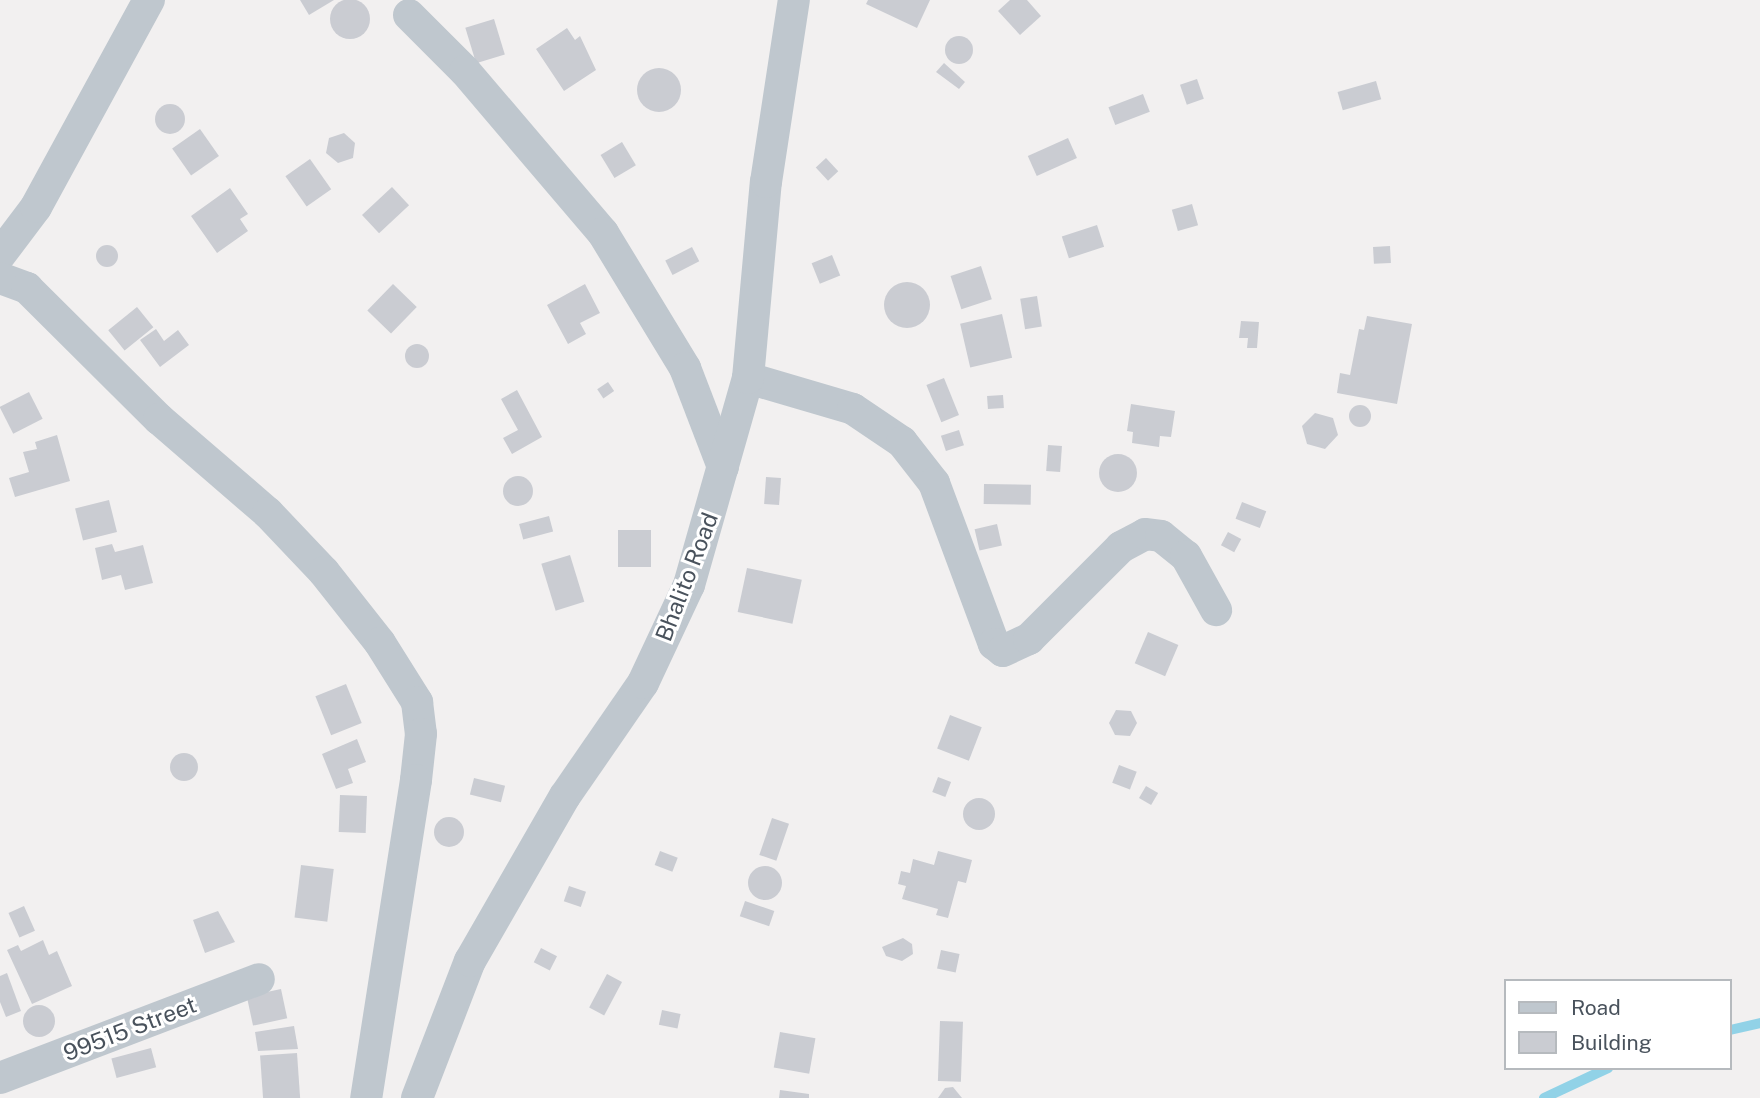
<!DOCTYPE html>
<style>
body{margin:0}
#map{position:relative;width:1760px;height:1098px;overflow:hidden;background:#f2f0f0;font-family:"Public Sans",sans-serif}
div>[style]{position:absolute}
.stream>*{height:10px;margin:-5px;padding:0 5px;transform-origin:5px;border-radius:5px;background:#91d2e7}
.building>*{inset:0;background:#caccd2;transform-origin:0 0}
.round{border-radius:50%}
.street>*{height:32px;margin:-16px;padding:0 16px;transform-origin:16px;border-radius:16px;background:#bfc7ce}
span{translate:-50% -50%;white-space:nowrap;text-align:center;line-height:1.15;-webkit-text-stroke:6px #fff;paint-order:stroke}
.street-label{font-size:23px;color:#49525c}
.legend{position:absolute;left:1504px;top:979px;width:228px;height:91px;box-sizing:border-box;background:#fff;border:2px solid #b6babe;margin:0;padding:9px 12px;list-style:none;font-size:21px;color:#49525c}
.legend li{display:flex;align-items:center;gap:14px;height:35px}
.legend b{width:35px;border:2px solid #b6babe}
</style>
<div id="map">
<div class="stream">
<div style="left:1730px;top:1030px;width:31px;rotate:-13deg"></div>
<div style="left:1544px;top:1098px;width:71px;rotate:-25.1deg"></div>
</div>
<div class="building">
<div class="round" style="left:330px;top:-1px;width:40px;height:40px"></div>
<div style="clip-path:polygon(300px 0,334px 0,309px 15px)"></div>
<div style="clip-path:polygon(868px 0,930px 0,917px 28px,866px 4px)"></div>
<div style="clip-path:polygon(1010px 0,1027px 0,1041px 16px,1020px 35px,998px 11px)"></div>
<div style="left:494px;top:19px;width:37px;height:30px;rotate:73deg"></div>
<div style="clip-path:polygon(567px 28px,575px 40px,580px 36px,596px 70px,564px 91px,536px 49px)"></div>
<div class="round" style="left:945px;top:36px;width:28px;height:28px"></div>
<div style="clip-path:polygon(944px 63px,965px 82px,959px 89px,936px 72px)"></div>
<div class="round" style="left:637px;top:68px;width:44px;height:44px"></div>
<div style="left:1197px;top:79px;width:21px;height:18px;rotate:71deg"></div>
<div style="left:1376px;top:81px;width:19px;height:40px;rotate:74deg"></div>
<div style="left:1143px;top:94px;width:19px;height:37px;rotate:69deg"></div>
<div class="round" style="left:155px;top:104px;width:30px;height:30px"></div>
<div style="left:200px;top:129px;width:33px;height:34px;rotate:55deg"></div>
<div style="clip-path:polygon(344px 133px,355px 143px,353px 158px,338px 163px,326px 153px,329px 138px)"></div>
<div style="left:1068px;top:138px;width:22px;height:44px;rotate:66deg"></div>
<div style="left:622px;top:142px;width:27px;height:25px;rotate:59deg"></div>
<div style="left:826px;top:158px;width:18px;height:14px;rotate:47deg"></div>
<div style="left:310px;top:159px;width:37px;height:30px;rotate:55deg"></div>
<div style="left:392px;top:187px;width:25px;height:41px;rotate:47deg"></div>
<div style="clip-path:polygon(230px 188px,248px 214px,240px 219px,248px 231px,217px 253px,191px 216px)"></div>
<div style="left:1192px;top:204px;width:22px;height:21px;rotate:74deg"></div>
<div style="left:1097px;top:225px;width:23px;height:37px;rotate:72deg"></div>
<div class="round" style="left:96px;top:245px;width:22px;height:22px"></div>
<div style="left:1390px;top:246px;width:17px;height:17px;rotate:87deg"></div>
<div style="left:692px;top:247px;width:16px;height:30px;rotate:63deg"></div>
<div style="left:832px;top:255px;width:22px;height:22px;rotate:68deg"></div>
<div style="left:981px;top:266px;width:35px;height:32px;rotate:72deg"></div>
<div class="round" style="left:884px;top:282px;width:46px;height:46px"></div>
<div style="left:393px;top:284px;width:33px;height:37px;rotate:44deg"></div>
<div style="clip-path:polygon(585px 284px,600px 313px,580px 323px,586px 334px,568px 344px,547px 305px)"></div>
<div style="left:1037px;top:296px;width:31px;height:17px;rotate:81deg"></div>
<div style="left:137px;top:307px;width:26px;height:37px;rotate:51deg"></div>
<div style="left:1002px;top:314px;width:45px;height:43px;rotate:77deg"></div>
<div style="clip-path:polygon(1367px 316px,1412px 324px,1397px 404px,1337px 393px,1340px 373px,1350px 375px,1359px 329px,1364px 330px)"></div>
<div style="clip-path:polygon(1241px 321px,1259px 322px,1257px 348px,1247px 348px,1248px 338px,1239px 338px)"></div>
<div style="clip-path:polygon(156px 329px,164px 341px,178px 330px,189px 345px,160px 367px,140px 340px)"></div>
<div class="round" style="left:405px;top:344px;width:24px;height:24px"></div>
<div style="left:944px;top:378px;width:40px;height:19px;rotate:68deg"></div>
<div style="left:608px;top:382px;width:11px;height:13px;rotate:56deg"></div>
<div style="clip-path:polygon(517px 390px,542px 437px,512px 454px,503px 438px,518px 430px,501px 399px)"></div>
<div style="left:29px;top:392px;width:30px;height:33px;rotate:63deg"></div>
<div style="left:1003px;top:395px;width:13px;height:16px;rotate:86deg"></div>
<div style="clip-path:polygon(1131px 404px,1175px 411px,1171px 437px,1160px 436px,1159px 447px,1132px 443px,1133px 432px,1127px 431px)"></div>
<div class="round" style="left:1349px;top:405px;width:22px;height:22px"></div>
<div style="clip-path:polygon(1315px 413px,1333px 418px,1338px 435px,1325px 449px,1307px 444px,1302px 426px)"></div>
<div style="left:959px;top:430px;width:16px;height:19px;rotate:72deg"></div>
<div style="clip-path:polygon(57px 435px,70px 481px,15px 497px,9px 478px,29px 472px,23px 452px,37px 449px,35px 442px)"></div>
<div style="left:1048px;top:445px;width:14px;height:26px;rotate:4deg"></div>
<div class="round" style="left:1099px;top:454px;width:38px;height:38px"></div>
<div class="round" style="left:503px;top:476px;width:30px;height:30px"></div>
<div style="left:766px;top:477px;width:15px;height:27px;rotate:4deg"></div>
<div style="left:984px;top:484px;width:47px;height:20px;rotate:1deg"></div>
<div style="left:109px;top:500px;width:33px;height:35px;rotate:76deg"></div>
<div style="left:1242px;top:502px;width:26px;height:18px;rotate:21deg"></div>
<div style="left:549px;top:516px;width:16px;height:31px;rotate:75deg"></div>
<div style="left:997px;top:524px;width:22px;height:23px;rotate:77deg"></div>
<div style="left:618px;top:530px;width:33px;height:37px"></div>
<div style="left:1228px;top:532px;width:15px;height:15px;rotate:28deg"></div>
<div style="clip-path:polygon(112px 544px,115px 552px,143px 545px,153px 583px,125px 590px,121px 575px,102px 580px,95px 548px)"></div>
<div style="left:570px;top:555px;width:49px;height:30px;rotate:73deg"></div>
<div style="left:747px;top:568px;width:56px;height:45px;rotate:12deg"></div>
<div style="left:1148px;top:632px;width:33px;height:34px;rotate:23deg"></div>
<div style="left:346px;top:684px;width:42px;height:33px;rotate:68deg"></div>
<div style="clip-path:polygon(1116px 710px,1131px 711px,1137px 723px,1130px 736px,1115px 735px,1109px 723px)"></div>
<div style="left:950px;top:715px;width:34px;height:36px;rotate:21deg"></div>
<div style="clip-path:polygon(357px 739px,366px 762px,348px 769px,353px 783px,336px 789px,322px 754px)"></div>
<div class="round" style="left:170px;top:753px;width:28px;height:28px"></div>
<div style="left:1119px;top:765px;width:19px;height:19px;rotate:21deg"></div>
<div style="left:938px;top:777px;width:14px;height:16px;rotate:21deg"></div>
<div style="left:474px;top:778px;width:32px;height:17px;rotate:14deg"></div>
<div style="left:1146px;top:786px;width:14px;height:14px;rotate:30deg"></div>
<div style="left:340px;top:795px;width:27px;height:37px;rotate:2deg"></div>
<div class="round" style="left:963px;top:798px;width:32px;height:32px"></div>
<div class="round" style="left:434px;top:817px;width:30px;height:30px"></div>
<div style="left:772px;top:818px;width:18px;height:39px;rotate:19deg"></div>
<div style="left:660px;top:851px;width:19px;height:15px;rotate:21deg"></div>
<div style="clip-path:polygon(938px 851px,972px 860px,966px 883px,958px 881px,948px 918px,936px 915px,938px 909px,902px 899px,906px 886px,898px 884px,901px 871px,910px 873px,913px 859px,934px 865px)"></div>
<div style="left:301px;top:865px;width:33px;height:53px;rotate:7deg"></div>
<div class="round" style="left:748px;top:866px;width:34px;height:34px"></div>
<div style="left:569px;top:886px;width:18px;height:16px;rotate:19deg"></div>
<div style="left:745px;top:901px;width:31px;height:16px;rotate:19deg"></div>
<div style="left:24px;top:906px;width:27px;height:17px;rotate:66deg"></div>
<div style="clip-path:polygon(218px 911px,235px 942px,205px 953px,193px 920px)"></div>
<div style="clip-path:polygon(903px 938px,912px 944px,913px 954px,902px 961px,886px 956px,882px 947px)"></div>
<div style="clip-path:polygon(43px 940px,49px 955px,57px 951px,72px 986px,32px 1004px,7px 950px,18px 945px,21px 951px)"></div>
<div style="left:541px;top:948px;width:18px;height:16px;rotate:27deg"></div>
<div style="left:941px;top:950px;width:19px;height:19px;rotate:12deg"></div>
<div style="clip-path:polygon(7px 973px,21px 1011px,6px 1017px,0 1002px,0 976px)"></div>
<div style="left:607px;top:974px;width:17px;height:38px;rotate:28deg"></div>
<div style="left:281px;top:989px;width:30px;height:35px;rotate:78deg"></div>
<div class="round" style="left:23px;top:1005px;width:32px;height:32px"></div>
<div style="left:662px;top:1010px;width:19px;height:15px;rotate:12deg"></div>
<div style="left:940px;top:1021px;width:23px;height:60px;rotate:2deg"></div>
<div style="clip-path:polygon(294px 1026px,298px 1049px,258px 1051px,255px 1032px)"></div>
<div style="left:780px;top:1032px;width:36px;height:36px;rotate:10deg"></div>
<div style="left:151px;top:1048px;width:20px;height:41px;rotate:75deg"></div>
<div style="left:297px;top:1053px;width:45px;height:37px;rotate:86deg"></div>
<div style="clip-path:polygon(953px 1087px,962px 1098px,938px 1098px,945px 1088px)"></div>
<div style="clip-path:polygon(780px 1090px,809px 1094px,809px 1098px,779px 1098px)"></div>
</div>
<div class="street">
<div style="left:409px;top:15px;width:79px;rotate:45deg"></div>
<div style="left:465px;top:71px;width:213px;rotate:49.6deg"></div>
<div style="left:603px;top:233px;width:158px;rotate:58.7deg"></div>
<div style="left:685px;top:368px;width:106px;rotate:69deg"></div>
<div style="left:0;top:255px;width:60px;rotate:-53.1deg"></div>
<div style="left:36px;top:207px;width:236px;rotate:-61.4deg"></div>
<div style="left:0;top:278px;width:29px;rotate:20deg"></div>
<div style="left:27px;top:288px;width:186px;rotate:44.8deg"></div>
<div style="left:159px;top:419px;width:144px;rotate:40.8deg"></div>
<div style="left:268px;top:513px;width:81px;rotate:46.5deg"></div>
<div style="left:324px;top:572px;width:90px;rotate:51.7deg"></div>
<div style="left:380px;top:643px;width:70px;rotate:57.9deg"></div>
<div style="left:417px;top:702px;width:32px;rotate:83deg"></div>
<div style="left:421px;top:734px;width:46px;rotate:96.2deg"></div>
<div style="left:416px;top:780px;width:322px;rotate:98.9deg"></div>
<div style="left:748px;top:378px;width:109px;rotate:16.4deg"></div>
<div style="left:853px;top:409px;width:59px;rotate:34deg"></div>
<div style="left:902px;top:442px;width:52px;rotate:52deg"></div>
<div style="left:934px;top:483px;width:172px;rotate:69.6deg"></div>
<div style="left:994px;top:644px;width:11px;rotate:38deg"></div>
<div style="left:1003px;top:651px;width:29px;rotate:-25deg"></div>
<div style="left:1029px;top:639px;width:130px;rotate:-45deg"></div>
<div style="left:1121px;top:547px;width:27px;rotate:-28deg"></div>
<div style="left:1145px;top:534px;width:16px;rotate:7deg"></div>
<div style="left:1161px;top:536px;width:32px;rotate:39deg"></div>
<div style="left:1186px;top:556px;width:62px;rotate:60.9deg"></div>
<div style="left:0;top:1078px;width:277px;rotate:-20.9deg"></div>
<div style="left:417px;top:1098px;width:147px;rotate:-68.9deg"></div>
<div style="left:470px;top:961px;width:190px;rotate:-60.1deg"></div>
<div style="left:565px;top:796px;width:137px;rotate:-55.4deg"></div>
<div style="left:643px;top:683px;width:108px;rotate:-64.9deg"></div>
<div style="left:689px;top:585px;width:215px;rotate:-74.1deg"></div>
<div style="left:748px;top:378px;width:197px;rotate:-84.8deg"></div>
<div style="left:766px;top:182px;width:184px;rotate:-81.3deg"></div>
</div>
<div class="street-label">
<span style="left:687px;top:577px;rotate:-69deg">Bhalito Road</span>
<span style="left:130px;top:1029px;rotate:-21deg">99515 Street</span>
</div>
<ul class="legend">
<li><b style="height:9px;background:#bfc7ce"></b>Road</li>
<li><b style="height:19px;background:#caccd2"></b>Building</li>
</ul>
</div>
